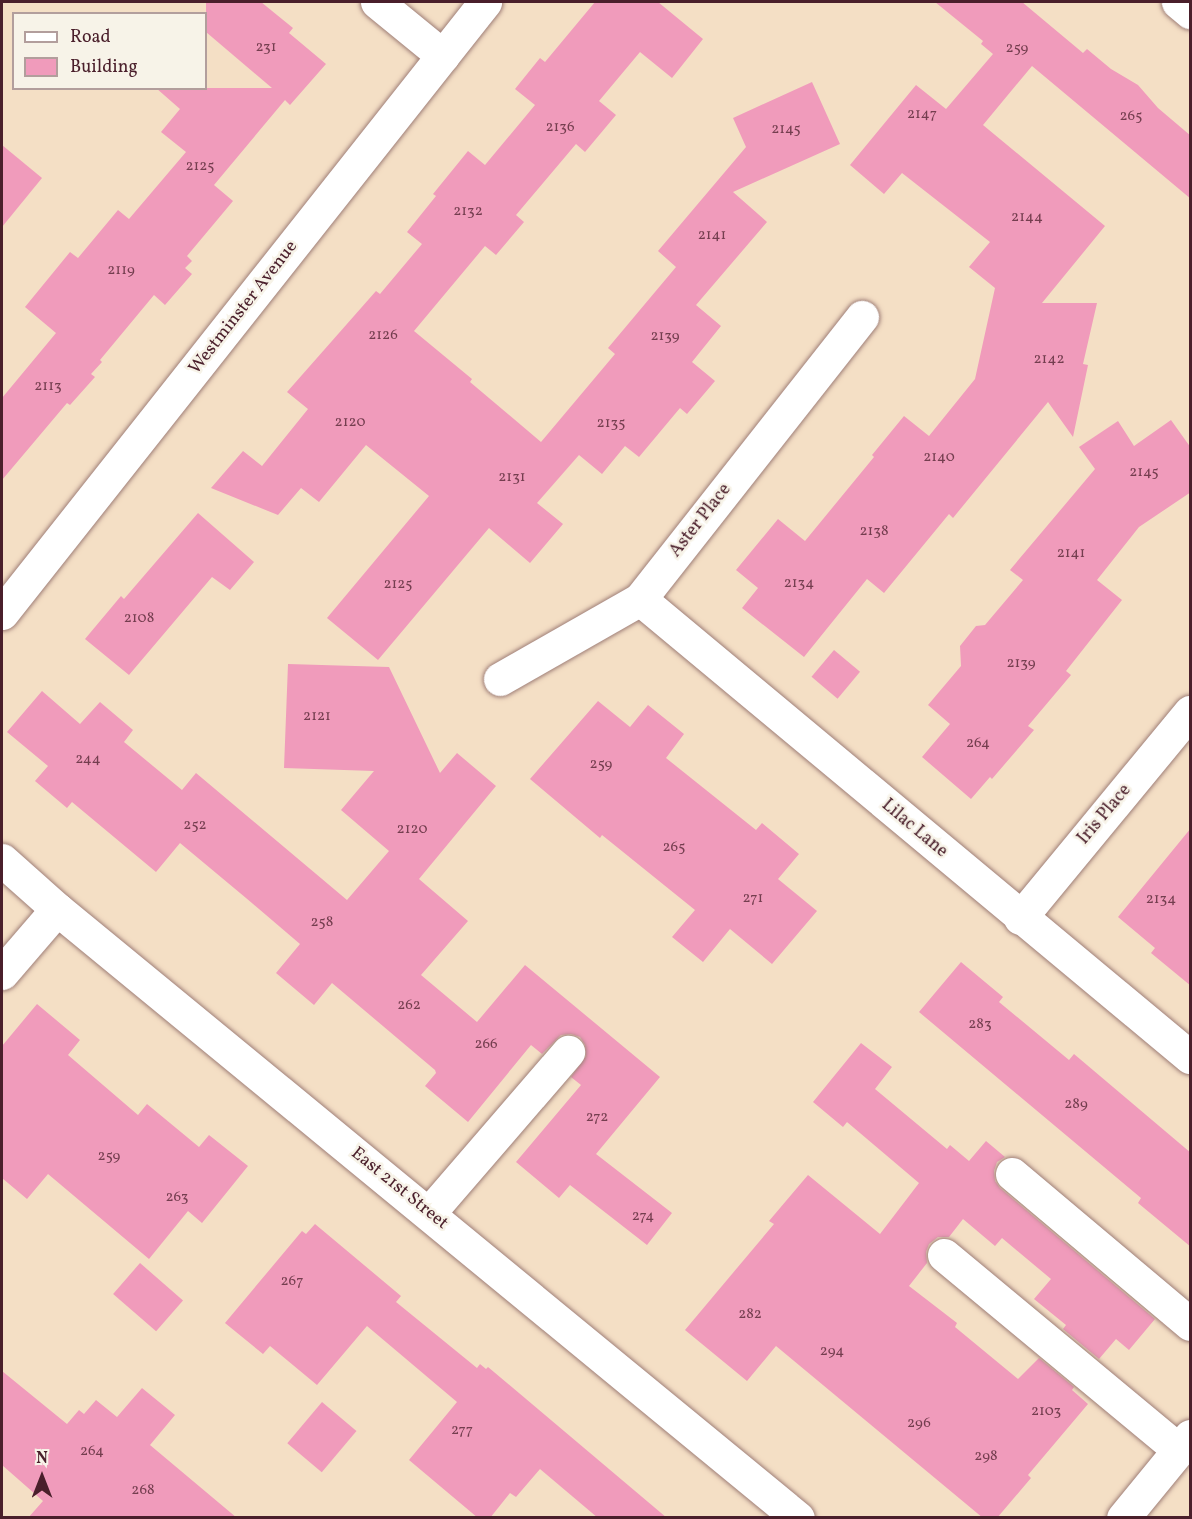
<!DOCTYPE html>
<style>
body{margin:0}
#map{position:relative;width:1192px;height:1519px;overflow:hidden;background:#f4dfc5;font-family:Vollkorn,serif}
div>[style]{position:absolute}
.building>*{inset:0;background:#f09bbb;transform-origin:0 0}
.roads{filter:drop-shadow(0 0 2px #9f7f78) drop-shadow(0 0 2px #9f7f78)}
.minor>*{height:33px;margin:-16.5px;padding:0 16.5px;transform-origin:16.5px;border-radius:16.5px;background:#fff}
span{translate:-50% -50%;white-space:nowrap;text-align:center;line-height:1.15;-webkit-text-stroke:5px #f7f3e8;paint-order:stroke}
.number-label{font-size:15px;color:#743e4f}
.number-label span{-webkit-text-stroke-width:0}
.street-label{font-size:18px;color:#4a1f2b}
.frame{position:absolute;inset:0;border:3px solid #4a1f2b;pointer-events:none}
.legend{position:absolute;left:12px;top:12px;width:195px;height:78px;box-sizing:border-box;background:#f7f3e8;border:2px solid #b29e9c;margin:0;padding:8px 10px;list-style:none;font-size:18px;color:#4a1f2b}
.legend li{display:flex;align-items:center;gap:12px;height:30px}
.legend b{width:30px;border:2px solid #b29e9c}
.north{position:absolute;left:12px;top:1447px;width:60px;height:60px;-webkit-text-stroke:4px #f7f3e8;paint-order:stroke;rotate:0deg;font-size:16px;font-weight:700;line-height:24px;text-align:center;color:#4a1f2b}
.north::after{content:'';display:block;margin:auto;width:21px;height:27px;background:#4a1f2b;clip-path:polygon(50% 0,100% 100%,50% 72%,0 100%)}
</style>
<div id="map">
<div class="building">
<div style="clip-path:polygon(206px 2px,261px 2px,293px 28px,289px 33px,326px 64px,290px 105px,285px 100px,214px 185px,233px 201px,187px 256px,192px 261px,185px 268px,192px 274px,165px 305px,154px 295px,100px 360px,102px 362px,91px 374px,95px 377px,70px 405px,67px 403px,2px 480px,2px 398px,56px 333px,25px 307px,70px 252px,78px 258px,118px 210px,129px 219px,186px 152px,161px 132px,180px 109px,156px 88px,272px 88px,206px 32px)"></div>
<div style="clip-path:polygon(595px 2px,658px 2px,703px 39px,672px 78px,640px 52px,599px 101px,616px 115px,585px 152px,576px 144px,516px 215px,524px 222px,496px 255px,485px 246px,414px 331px,472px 379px,470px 382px,541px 442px,615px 354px,608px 348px,676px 267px,658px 251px,746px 147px,733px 118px,812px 82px,840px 144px,733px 192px,767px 222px,696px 305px,721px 326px,692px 362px,715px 381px,687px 414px,680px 408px,639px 457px,625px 446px,602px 474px,579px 455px,537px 503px,563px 524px,530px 563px,489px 528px,378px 660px,327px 618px,429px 496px,366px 445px,319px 502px,301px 488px,278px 515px,211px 488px,243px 451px,262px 466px,308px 409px,287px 392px,376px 291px,380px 294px,422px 244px,407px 232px,436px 196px,433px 194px,468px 151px,485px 165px,535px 105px,515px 89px,540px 58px,545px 62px)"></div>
<div style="clip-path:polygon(935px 2px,1022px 2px,1083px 53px,1087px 49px,1111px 69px,1138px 85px,1158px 108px,1191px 136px,1191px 199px,1032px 66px,983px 125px,1105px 226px,1042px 303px,1097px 303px,1083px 364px,1088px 365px,1073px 437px,1048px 402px,953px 518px,949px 514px,884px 593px,867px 579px,804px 657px,742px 608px,758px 588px,736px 570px,778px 519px,805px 541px,874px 457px,872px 455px,904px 416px,929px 436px,975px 379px,995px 288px,969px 267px,990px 242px,902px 173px,884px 194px,850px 165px,916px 85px,946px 109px,993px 54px,981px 44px,983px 41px)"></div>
<div style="clip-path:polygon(2px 145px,42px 178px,2px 227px)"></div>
<div style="clip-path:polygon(1171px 420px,1191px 448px,1191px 492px,1139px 527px,1097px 580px,1122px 600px,1066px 671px,1071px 675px,1028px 726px,1034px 730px,992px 779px,990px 777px,971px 799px,922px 757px,950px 724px,928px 705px,961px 666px,960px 646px,976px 626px,985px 625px,1023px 580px,1010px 570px,1095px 469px,1079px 447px,1118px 421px,1134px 446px)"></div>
<div style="clip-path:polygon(198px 513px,254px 562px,230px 590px,212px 577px,129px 675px,85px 639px,121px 596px,124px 599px)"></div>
<div style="left:834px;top:650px;width:34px;height:35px;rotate:40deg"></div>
<div style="clip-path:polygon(288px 664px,389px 667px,440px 773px,457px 753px,496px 786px,419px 879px,468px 921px,421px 975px,477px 1022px,525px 965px,660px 1077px,596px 1154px,672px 1213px,647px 1245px,570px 1185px,559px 1198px,516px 1162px,581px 1085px,571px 1077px,586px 1056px,585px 1045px,580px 1037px,571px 1034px,561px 1035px,542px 1054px,531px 1045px,468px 1122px,425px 1086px,436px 1073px,435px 1070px,332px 983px,314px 1005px,276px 973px,300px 944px,246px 898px,180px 843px,156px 872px,72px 802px,67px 808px,35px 781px,48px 766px,7px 732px,42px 691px,80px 724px,100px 702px,133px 730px,124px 742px,182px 790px,196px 773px,347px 900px,389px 851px,341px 810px,374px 771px,284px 768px)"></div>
<div style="clip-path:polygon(598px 701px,630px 727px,648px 705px,684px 734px,666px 758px,756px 830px,762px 823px,799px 854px,778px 879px,817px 911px,772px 964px,730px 929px,703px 962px,672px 937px,695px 910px,602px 835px,600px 838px,530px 779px)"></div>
<div style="clip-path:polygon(1191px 828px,1191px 986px,1151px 953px,1155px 948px,1118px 917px)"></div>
<div style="clip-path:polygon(961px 962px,1003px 997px,999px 1002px,1069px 1060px,1074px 1054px,1191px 1153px,1191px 1247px,1138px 1203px,1141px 1198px,919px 1012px)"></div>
<div style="clip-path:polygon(37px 1004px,80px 1040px,68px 1055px,138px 1115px,147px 1104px,199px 1147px,209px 1135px,248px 1166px,202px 1223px,188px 1211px,149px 1259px,48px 1174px,27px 1199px,2px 1178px,2px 1046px)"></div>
<div style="clip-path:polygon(861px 1043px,892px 1067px,875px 1089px,947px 1149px,950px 1145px,969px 1161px,986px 1141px,1005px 1157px,997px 1162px,994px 1171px,995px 1181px,1000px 1188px,1155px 1319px,1129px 1350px,1116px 1339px,1099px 1359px,1063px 1329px,1066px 1325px,1034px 1299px,1051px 1279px,1002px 1238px,995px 1246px,963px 1219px,949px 1237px,938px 1237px,929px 1244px,926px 1252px,927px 1263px,909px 1286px,957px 1323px,955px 1327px,1018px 1379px,1039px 1358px,1074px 1387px,1072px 1390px,1088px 1404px,1028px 1475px,1031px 1478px,997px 1518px,983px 1518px,776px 1346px,747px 1381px,685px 1330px,774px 1224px,769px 1221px,808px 1175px,880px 1234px,919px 1183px,847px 1122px,843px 1127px,813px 1102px)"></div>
<div style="clip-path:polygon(315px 1224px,401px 1296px,396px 1302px,477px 1368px,480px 1364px,486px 1369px,488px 1367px,667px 1518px,598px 1518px,540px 1469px,516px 1497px,510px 1493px,490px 1518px,478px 1518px,409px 1460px,457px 1402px,367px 1326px,317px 1385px,270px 1346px,263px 1354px,225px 1323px,302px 1231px,306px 1234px)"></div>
<div style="left:140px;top:1263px;width:57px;height:41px;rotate:41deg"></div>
<div style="clip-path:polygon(2px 1371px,67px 1424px,79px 1410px,84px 1414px,96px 1400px,117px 1417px,142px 1388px,175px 1415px,150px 1445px,237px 1518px,28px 1518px,43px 1501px,2px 1465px)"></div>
<div style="left:322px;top:1402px;width:45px;height:54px;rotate:40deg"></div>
</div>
<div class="roads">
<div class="minor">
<div style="left:377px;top:2px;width:85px;rotate:39.3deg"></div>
<div style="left:1178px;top:2px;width:16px;rotate:40deg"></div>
<div style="left:640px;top:599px;width:716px;rotate:39.79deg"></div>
<div style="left:2px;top:613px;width:779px;rotate:-51.67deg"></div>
<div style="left:500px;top:679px;width:161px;rotate:-29.7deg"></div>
<div style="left:640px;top:599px;width:359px;rotate:-51.8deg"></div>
<div style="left:2px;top:860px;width:74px;rotate:41.7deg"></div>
<div style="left:57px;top:909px;width:959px;rotate:39.42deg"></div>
<div style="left:1020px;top:918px;width:267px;rotate:-50.5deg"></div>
<div style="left:2px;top:973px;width:84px;rotate:-49.3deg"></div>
<div style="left:1012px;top:1174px;width:233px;rotate:40.1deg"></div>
<div style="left:429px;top:1213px;width:213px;rotate:-49.2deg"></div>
<div style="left:944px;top:1255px;width:305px;rotate:39.7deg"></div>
<div style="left:1123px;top:1518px;width:106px;rotate:-50.7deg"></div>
</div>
</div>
<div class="number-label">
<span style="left:266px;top:48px">231</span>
<span style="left:1017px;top:49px">259</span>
<span style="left:922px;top:115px">2147</span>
<span style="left:1131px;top:117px">265</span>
<span style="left:560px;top:128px">2136</span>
<span style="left:786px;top:130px">2145</span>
<span style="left:200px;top:167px">2125</span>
<span style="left:468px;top:212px">2132</span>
<span style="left:1027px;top:218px">2144</span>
<span style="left:712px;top:236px">2141</span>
<span style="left:121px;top:271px">2119</span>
<span style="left:383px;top:336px">2126</span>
<span style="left:665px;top:337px">2139</span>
<span style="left:1049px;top:360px">2142</span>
<span style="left:48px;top:387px">2113</span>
<span style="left:350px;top:423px">2120</span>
<span style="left:611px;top:424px">2135</span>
<span style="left:939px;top:458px">2140</span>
<span style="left:1144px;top:473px">2145</span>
<span style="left:512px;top:478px">2131</span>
<span style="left:874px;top:532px">2138</span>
<span style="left:1071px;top:554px">2141</span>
<span style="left:799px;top:584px">2134</span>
<span style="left:398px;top:585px">2125</span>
<span style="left:139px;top:619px">2108</span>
<span style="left:1021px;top:664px">2139</span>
<span style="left:317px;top:717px">2121</span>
<span style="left:978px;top:744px">264</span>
<span style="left:88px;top:760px">244</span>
<span style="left:601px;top:765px">259</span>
<span style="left:195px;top:826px">252</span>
<span style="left:412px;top:830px">2120</span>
<span style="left:674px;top:848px">265</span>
<span style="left:753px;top:899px">271</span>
<span style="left:1161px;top:900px">2134</span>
<span style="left:322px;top:923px">258</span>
<span style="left:409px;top:1006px">262</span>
<span style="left:980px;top:1025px">283</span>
<span style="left:486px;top:1045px">266</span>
<span style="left:1076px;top:1105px">289</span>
<span style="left:597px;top:1118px">272</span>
<span style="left:109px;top:1157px">259</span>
<span style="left:177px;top:1198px">263</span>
<span style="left:643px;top:1217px">274</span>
<span style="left:292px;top:1282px">267</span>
<span style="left:750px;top:1315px">282</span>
<span style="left:832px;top:1352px">294</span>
<span style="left:1046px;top:1412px">2103</span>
<span style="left:919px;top:1424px">296</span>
<span style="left:462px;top:1431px">277</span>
<span style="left:92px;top:1452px">264</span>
<span style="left:986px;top:1457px">298</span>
<span style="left:143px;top:1491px">268</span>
</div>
<div class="street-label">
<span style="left:244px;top:308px;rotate:-52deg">Westminster Avenue</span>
<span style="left:701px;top:521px;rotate:-52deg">Aster Place</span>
<span style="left:1105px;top:815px;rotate:-50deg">Iris Place</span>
<span style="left:914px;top:829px;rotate:40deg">Lilac Lane</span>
<span style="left:399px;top:1189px;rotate:39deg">East 21st Street</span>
</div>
<div class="frame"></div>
<ul class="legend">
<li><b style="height:8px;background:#fff"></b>Road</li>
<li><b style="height:16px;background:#f09bbb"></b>Building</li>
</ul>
<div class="north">N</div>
</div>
